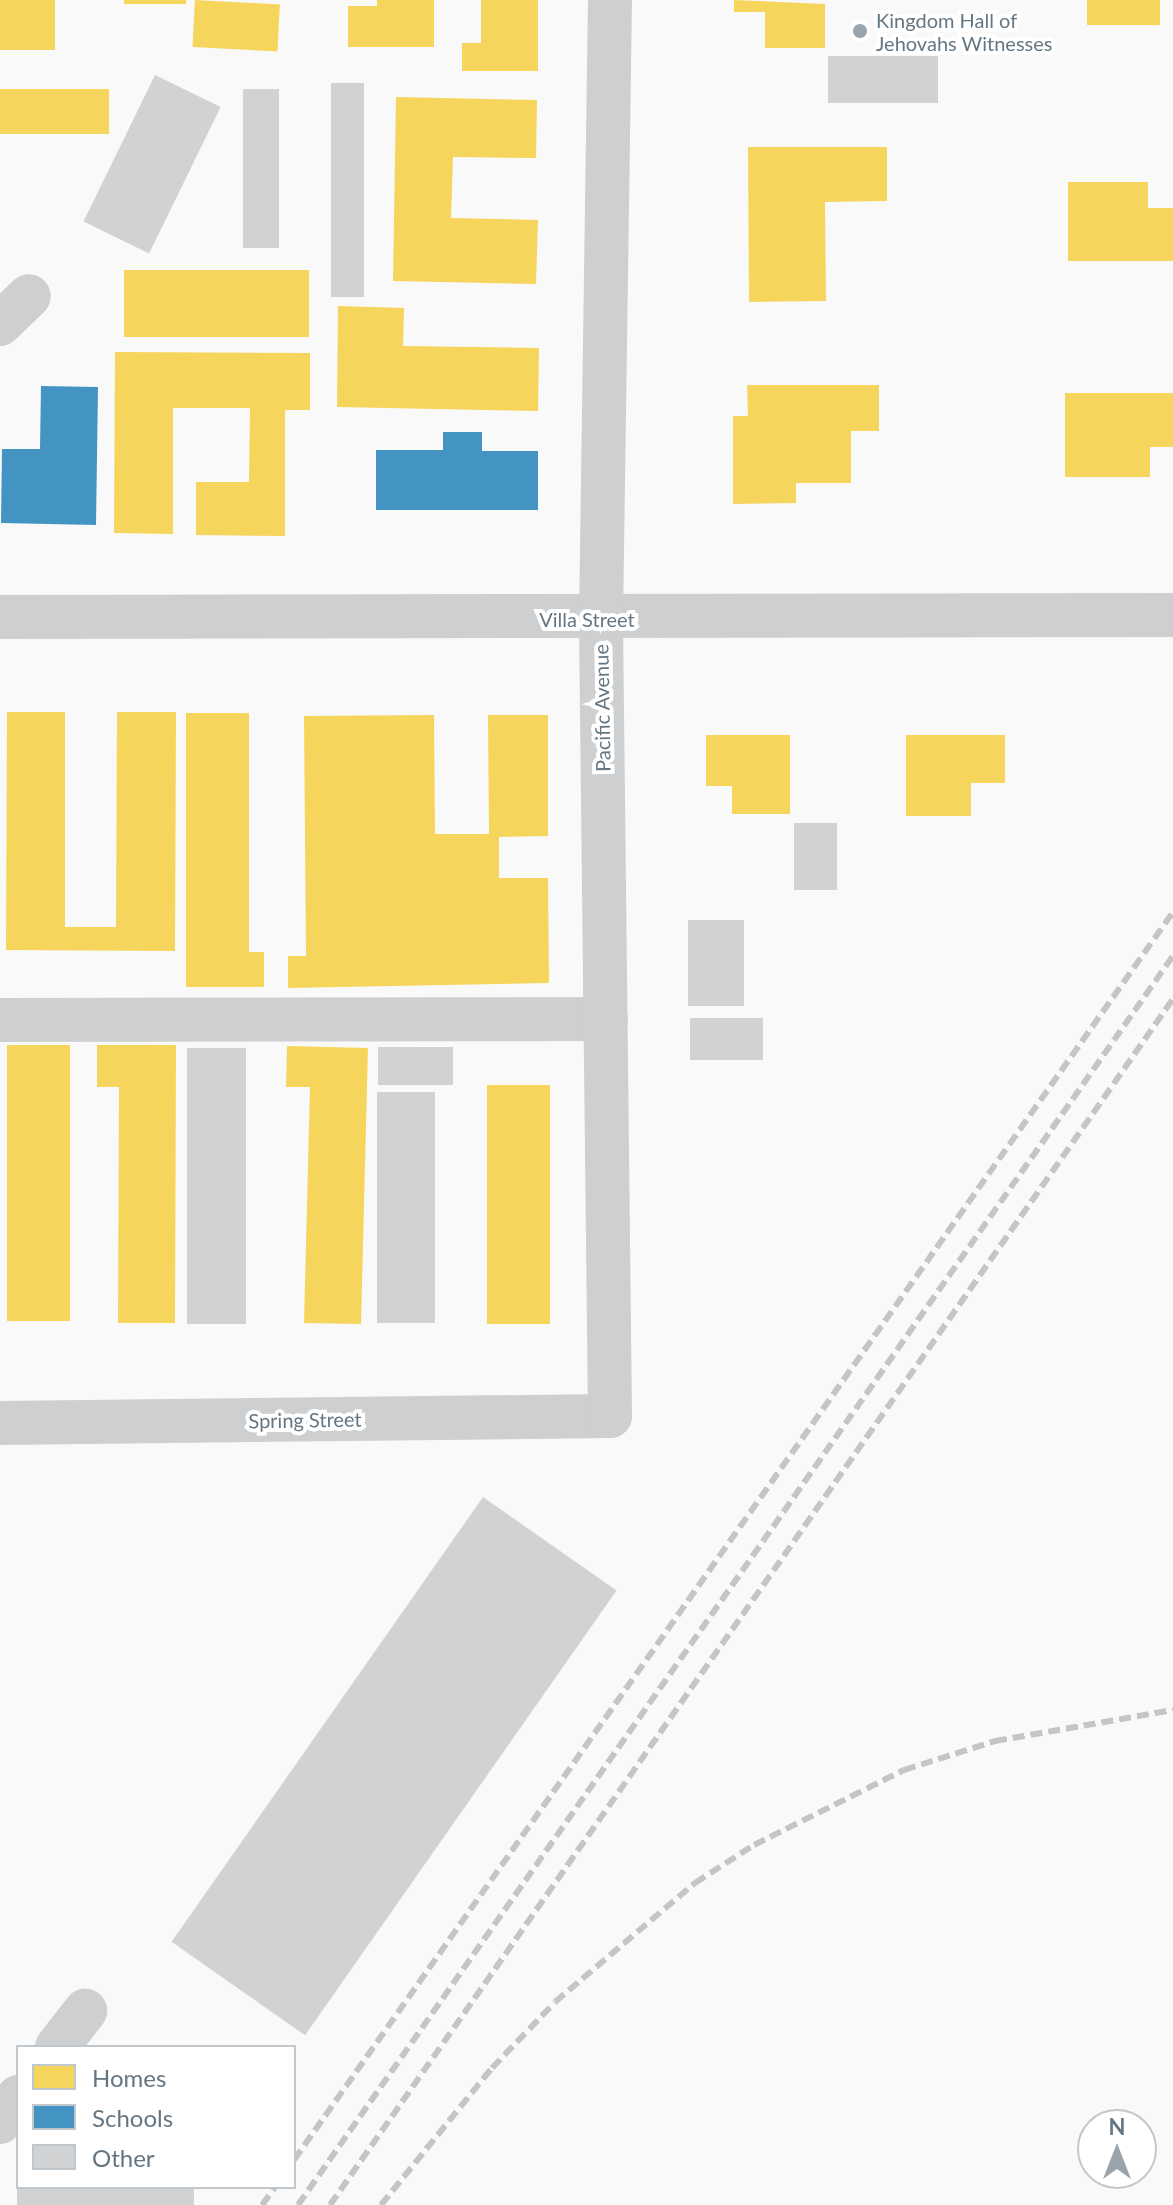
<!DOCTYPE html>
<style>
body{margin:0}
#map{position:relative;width:1173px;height:2205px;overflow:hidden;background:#f9f9f9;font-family:Lato,sans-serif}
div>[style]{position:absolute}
.homes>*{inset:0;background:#f6d55c;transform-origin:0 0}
.schools>*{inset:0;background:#4393c3}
.building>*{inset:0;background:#d0d2d3;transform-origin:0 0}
.minor>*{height:44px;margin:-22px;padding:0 22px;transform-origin:22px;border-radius:22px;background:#cecfd0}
.rail>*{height:6px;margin-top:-3px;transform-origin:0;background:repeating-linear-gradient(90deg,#c3c5c6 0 12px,transparent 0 18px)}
.dots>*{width:22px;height:22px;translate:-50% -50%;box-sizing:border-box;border:4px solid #fff;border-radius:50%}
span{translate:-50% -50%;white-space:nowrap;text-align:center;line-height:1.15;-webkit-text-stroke:8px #fff;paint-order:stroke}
.poi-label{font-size:20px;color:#657683}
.left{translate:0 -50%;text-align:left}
.street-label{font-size:20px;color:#657683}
.legend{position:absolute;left:16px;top:2045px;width:280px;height:144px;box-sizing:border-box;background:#fff;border:2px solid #c1c8cd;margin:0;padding:10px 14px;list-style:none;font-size:24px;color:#657683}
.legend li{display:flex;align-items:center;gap:16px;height:40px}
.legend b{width:40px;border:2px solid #c1c8cd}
.north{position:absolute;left:1077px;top:2109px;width:80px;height:80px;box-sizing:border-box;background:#fff;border:2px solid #c1c8cd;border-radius:50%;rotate:0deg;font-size:22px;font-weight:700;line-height:32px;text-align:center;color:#657683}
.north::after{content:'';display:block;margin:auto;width:28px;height:36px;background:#99a4ac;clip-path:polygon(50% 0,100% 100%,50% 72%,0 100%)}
</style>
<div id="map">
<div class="homes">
<div style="left:0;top:0;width:55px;height:50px"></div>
<div style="left:124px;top:0;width:62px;height:4px"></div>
<div style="left:195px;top:0;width:85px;height:47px;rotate:3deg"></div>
<div style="clip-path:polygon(377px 0,434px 0,434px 47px,348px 47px,348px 6px,377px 6px)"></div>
<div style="clip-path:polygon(481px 0,538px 0,538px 71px,462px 71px,462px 43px,481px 43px)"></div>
<div style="clip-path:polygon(734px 0,825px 4px,825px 48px,765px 48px,765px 12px,734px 12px)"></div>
<div style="left:1087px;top:0;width:73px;height:25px"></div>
<div style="left:0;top:89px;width:109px;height:45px"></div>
<div style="clip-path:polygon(396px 97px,537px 100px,536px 158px,453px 157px,451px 218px,538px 220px,536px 284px,393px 281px)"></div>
<div style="clip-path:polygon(748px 147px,887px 147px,887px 201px,825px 202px,826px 301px,749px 302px)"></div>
<div style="clip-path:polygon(1068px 182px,1148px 182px,1148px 208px,1173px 208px,1173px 261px,1068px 261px)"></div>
<div style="left:124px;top:270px;width:185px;height:67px"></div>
<div style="clip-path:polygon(338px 306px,404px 308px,403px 346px,539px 348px,538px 411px,337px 407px)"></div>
<div style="clip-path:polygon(115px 352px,310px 353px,310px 410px,285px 410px,285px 536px,196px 535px,196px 482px,249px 482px,250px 408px,173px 408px,173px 534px,114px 533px)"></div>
<div style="clip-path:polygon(747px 385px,879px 385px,879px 431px,851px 431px,851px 483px,796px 483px,796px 503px,733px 504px,733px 416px,748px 416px)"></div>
<div style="clip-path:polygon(1065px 393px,1173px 393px,1173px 447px,1150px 447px,1150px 477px,1065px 477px)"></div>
<div style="clip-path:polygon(7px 712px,65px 712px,65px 927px,116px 927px,117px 712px,176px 712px,175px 951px,6px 950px)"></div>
<div style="clip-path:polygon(186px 713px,249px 713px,249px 952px,264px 952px,264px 987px,186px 987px)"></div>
<div style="clip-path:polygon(434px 715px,435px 834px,489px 834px,488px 715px,548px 715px,548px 836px,499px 837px,499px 878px,548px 878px,549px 983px,288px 988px,288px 956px,306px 956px,304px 716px)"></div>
<div style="clip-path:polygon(706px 735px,790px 735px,790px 814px,732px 814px,732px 786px,706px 786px)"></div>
<div style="clip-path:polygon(906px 735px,1005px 735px,1005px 783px,971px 783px,971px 816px,906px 816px)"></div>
<div style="left:7px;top:1045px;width:63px;height:276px"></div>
<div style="clip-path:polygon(97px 1045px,176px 1045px,175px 1323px,118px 1323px,119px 1087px,97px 1087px)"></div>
<div style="clip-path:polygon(287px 1046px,368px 1048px,361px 1324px,304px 1323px,310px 1087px,286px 1087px)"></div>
<div style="left:487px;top:1085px;width:63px;height:239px"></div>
</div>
<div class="schools">
<div style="clip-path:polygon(41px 386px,98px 387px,96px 525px,1px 523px,2px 449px,40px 449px)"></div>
<div style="clip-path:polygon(443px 432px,482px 432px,482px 451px,538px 451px,538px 510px,376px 510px,376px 450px,443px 450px)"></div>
</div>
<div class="building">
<div style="left:828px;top:56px;width:110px;height:47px"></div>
<div style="left:155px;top:75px;width:73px;height:163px;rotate:26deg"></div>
<div style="left:331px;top:83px;width:33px;height:214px"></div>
<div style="left:243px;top:89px;width:36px;height:159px"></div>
<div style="left:794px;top:823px;width:43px;height:67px"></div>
<div style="left:688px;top:920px;width:56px;height:86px"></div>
<div style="left:690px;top:1018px;width:73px;height:42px"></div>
<div style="left:378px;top:1047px;width:75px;height:38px"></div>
<div style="left:187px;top:1048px;width:59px;height:276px"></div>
<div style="left:377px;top:1092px;width:58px;height:231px"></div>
<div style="left:483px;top:1497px;width:163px;height:543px;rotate:35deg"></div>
<div style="left:17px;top:2187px;width:177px;height:22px"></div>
</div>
<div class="minor">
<div style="left:0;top:324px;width:40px;rotate:-44deg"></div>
<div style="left:0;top:617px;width:1173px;rotate:-0.1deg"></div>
<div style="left:0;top:1020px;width:606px;rotate:-0.09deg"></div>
<div style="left:0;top:1423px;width:610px;rotate:-0.66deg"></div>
<div style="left:610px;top:1416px;width:796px;rotate:-90.65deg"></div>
<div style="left:601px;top:620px;width:620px;rotate:-89.17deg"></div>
<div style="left:57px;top:2047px;width:46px;rotate:-52.1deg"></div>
<div style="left:0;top:2122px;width:31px;rotate:-54deg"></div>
</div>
<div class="rail">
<div style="left:294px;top:2160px;width:1526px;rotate:-54.84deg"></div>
<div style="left:262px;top:2205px;width:22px;rotate:-54deg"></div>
<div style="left:298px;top:2205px;width:1525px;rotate:-54.99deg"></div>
<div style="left:330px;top:2205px;width:1471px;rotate:-55.05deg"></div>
<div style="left:381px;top:2205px;width:176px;rotate:-51deg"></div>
<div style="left:492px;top:2068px;width:91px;rotate:-46.3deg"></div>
<div style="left:555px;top:2002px;width:184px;rotate:-40.4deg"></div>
<div style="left:695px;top:1883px;width:70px;rotate:-32.8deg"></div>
<div style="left:754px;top:1845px;width:168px;rotate:-26.6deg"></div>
<div style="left:904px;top:1770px;width:96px;rotate:-17.7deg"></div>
<div style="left:995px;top:1741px;width:181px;rotate:-9.9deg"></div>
</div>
<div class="dots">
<div style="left:860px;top:31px;background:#99a4ac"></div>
</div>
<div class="poi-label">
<span class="left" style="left:876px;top:32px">Kingdom Hall of<br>Jehovahs Witnesses</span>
</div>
<div class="street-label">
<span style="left:587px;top:619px">Villa Street</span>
<span style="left:602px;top:708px;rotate:-91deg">Pacific Avenue</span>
<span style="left:305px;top:1420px;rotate:-1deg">Spring Street</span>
</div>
<ul class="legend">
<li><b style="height:22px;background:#f6d55c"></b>Homes</li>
<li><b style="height:22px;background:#4393c3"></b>Schools</li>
<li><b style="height:22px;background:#d0d2d3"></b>Other</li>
</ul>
<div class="north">N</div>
</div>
